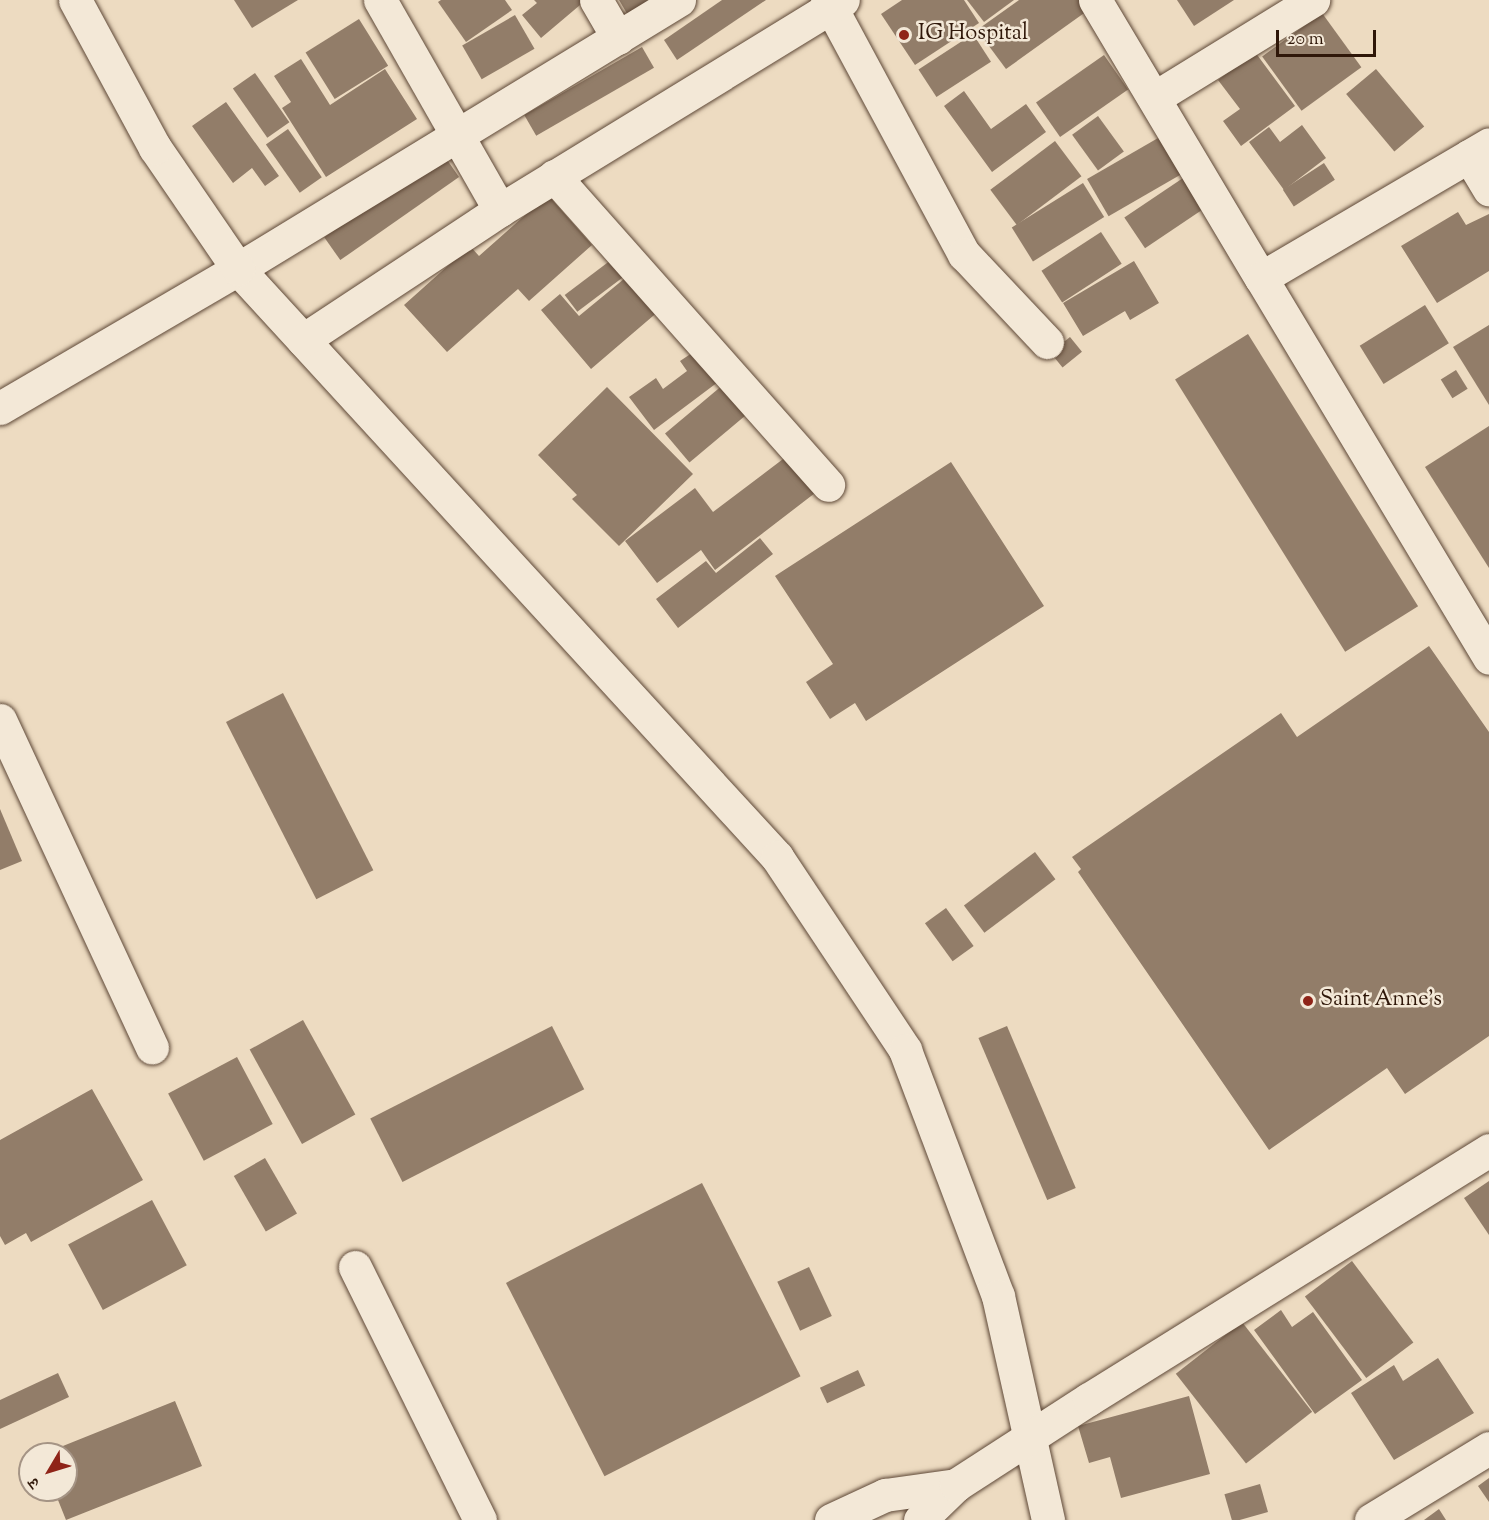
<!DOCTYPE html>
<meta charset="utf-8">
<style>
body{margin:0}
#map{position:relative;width:1489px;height:1520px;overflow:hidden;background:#eddbc1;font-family:"Sorts Mill Goudy","Noto Serif Devanagari",serif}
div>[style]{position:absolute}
.building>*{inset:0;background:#927d69;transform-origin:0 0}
.roads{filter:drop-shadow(0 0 2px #5e4837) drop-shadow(0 0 2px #5e4837)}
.minor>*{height:33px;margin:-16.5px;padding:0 16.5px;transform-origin:16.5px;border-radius:16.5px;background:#f3e8d7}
.dots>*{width:16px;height:16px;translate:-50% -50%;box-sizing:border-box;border:3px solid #f3e8d7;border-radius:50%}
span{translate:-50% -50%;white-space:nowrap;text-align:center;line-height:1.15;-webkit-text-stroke:5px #f3e8d7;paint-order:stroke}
.poi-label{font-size:22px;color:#2f1709}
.left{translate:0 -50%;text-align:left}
.north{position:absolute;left:18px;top:1442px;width:60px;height:60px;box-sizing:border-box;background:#f3e8d7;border:2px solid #a59485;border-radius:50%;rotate:232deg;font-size:16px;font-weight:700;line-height:24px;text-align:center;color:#2f1709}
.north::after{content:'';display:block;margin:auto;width:21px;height:27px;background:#8f2418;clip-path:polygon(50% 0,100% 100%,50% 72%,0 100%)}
.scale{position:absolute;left:1276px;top:30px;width:100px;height:27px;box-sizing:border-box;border:3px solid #2f1709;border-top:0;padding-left:8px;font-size:18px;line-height:21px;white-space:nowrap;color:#2f1709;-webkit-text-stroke:4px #f3e8d7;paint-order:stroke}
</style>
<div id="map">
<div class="building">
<div style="clip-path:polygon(234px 0,298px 0,252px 28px)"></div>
<div style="clip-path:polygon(441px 0,505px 0,512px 10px,466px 42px,438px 2px)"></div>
<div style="clip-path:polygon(534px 0,586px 0,541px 38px,522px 15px,537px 3px)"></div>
<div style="clip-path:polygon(619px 0,658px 0,629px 17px)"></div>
<div style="clip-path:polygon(722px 0,766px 0,677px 60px,664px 40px)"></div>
<div style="clip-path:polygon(902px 0,964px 0,979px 23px,915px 65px,881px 14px)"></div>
<div style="clip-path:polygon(967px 0,1014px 0,984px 22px)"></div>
<div style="clip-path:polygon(1019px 0,1079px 0,1087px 11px,1006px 69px,977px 30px)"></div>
<div style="clip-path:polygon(1177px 0,1234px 0,1194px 26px)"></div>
<div style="left:1322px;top:13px;width:67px;height:74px;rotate:54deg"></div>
<div style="left:515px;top:15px;width:39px;height:61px;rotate:60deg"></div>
<div style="left:359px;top:19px;width:55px;height:63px;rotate:58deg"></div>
<div style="left:973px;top:34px;width:33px;height:65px;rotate:57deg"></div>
<div style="left:642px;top:47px;width:24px;height:136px;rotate:60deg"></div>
<div style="clip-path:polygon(1255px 52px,1295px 106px,1241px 146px,1223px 121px,1240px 109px,1218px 80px)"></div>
<div style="left:1104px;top:55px;width:42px;height:83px;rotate:55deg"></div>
<div style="clip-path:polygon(301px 59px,330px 105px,385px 69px,417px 119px,326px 177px,282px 108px,291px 102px,274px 76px)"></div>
<div style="left:1376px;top:69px;width:75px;height:39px;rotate:50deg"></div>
<div style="left:255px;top:73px;width:60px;height:27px;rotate:55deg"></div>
<div style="clip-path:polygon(964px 91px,991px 129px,1026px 104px,1046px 132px,992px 172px,944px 106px)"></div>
<div style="clip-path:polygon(226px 102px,279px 176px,265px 186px,252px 168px,233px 183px,192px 126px)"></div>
<div style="left:1098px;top:116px;width:44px;height:32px;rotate:54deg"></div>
<div style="clip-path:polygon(1302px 125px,1326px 158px,1284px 190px,1249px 142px,1269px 127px,1280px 142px)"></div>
<div style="left:288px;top:129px;width:59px;height:27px;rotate:55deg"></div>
<div style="left:1165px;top:134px;width:43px;height:90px;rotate:60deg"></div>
<div style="left:1055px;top:141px;width:44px;height:81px;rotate:53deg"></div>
<div style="left:443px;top:154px;width:28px;height:145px;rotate:55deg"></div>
<div style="left:1324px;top:163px;width:20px;height:49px;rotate:57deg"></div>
<div style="left:1189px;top:174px;width:37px;height:78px;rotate:56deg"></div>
<div style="left:1083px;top:183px;width:40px;height:84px;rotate:58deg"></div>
<div style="clip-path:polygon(548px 195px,592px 245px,529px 301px,518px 289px,447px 352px,404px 305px,470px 246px,479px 256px)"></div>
<div style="clip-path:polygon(1458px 212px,1466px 225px,1489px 214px,1489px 271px,1437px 303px,1401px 246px)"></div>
<div style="left:1101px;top:232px;width:38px;height:71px;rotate:57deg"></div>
<div style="left:611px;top:260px;width:21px;height:58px;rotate:53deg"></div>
<div style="clip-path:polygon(1134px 261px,1159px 303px,1130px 320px,1125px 311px,1083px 336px,1063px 303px)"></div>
<div style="clip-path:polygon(630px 274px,660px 310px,591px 369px,541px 310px,560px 294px,579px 316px)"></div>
<div style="left:1425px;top:305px;width:45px;height:77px;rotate:58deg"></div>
<div style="clip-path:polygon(1489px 325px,1489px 405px,1453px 347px)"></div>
<div style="left:1248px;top:334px;width:321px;height:86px;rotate:58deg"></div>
<div style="left:1070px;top:337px;width:19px;height:25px;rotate:51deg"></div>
<div style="clip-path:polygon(695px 351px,718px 382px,654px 430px,629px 397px,656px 378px,663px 389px,687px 371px,680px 361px)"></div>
<div style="left:1456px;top:370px;width:22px;height:18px;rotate:58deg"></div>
<div style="left:724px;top:384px;width:38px;height:77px;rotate:50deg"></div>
<div style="clip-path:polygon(607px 387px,693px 474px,619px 546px,572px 499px,577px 495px,538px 455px)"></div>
<div style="clip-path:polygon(1489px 426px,1489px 568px,1425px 467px)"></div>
<div style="clip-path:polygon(787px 456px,815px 493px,715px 570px,701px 550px,657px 583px,625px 541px,695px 488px,713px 512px)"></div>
<div style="clip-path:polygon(951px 462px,1044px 606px,866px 721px,855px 703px,830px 719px,806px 682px,833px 664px,775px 576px)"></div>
<div style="clip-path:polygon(760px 538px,773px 554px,678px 628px,656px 599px,706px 561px,716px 573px)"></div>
<div style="clip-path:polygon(1429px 646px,1489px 732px,1489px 1036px,1405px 1094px,1387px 1068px,1269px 1150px,1078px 872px,1081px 869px,1072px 857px,1281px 713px,1297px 737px)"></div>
<div style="left:283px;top:693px;width:199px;height:64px;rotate:63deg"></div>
<div style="clip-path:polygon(0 809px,22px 861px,0 870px)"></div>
<div style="left:1035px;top:852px;width:34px;height:89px;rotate:53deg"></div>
<div style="left:946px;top:908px;width:47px;height:26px;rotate:54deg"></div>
<div style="left:303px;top:1020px;width:108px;height:61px;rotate:61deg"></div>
<div style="left:552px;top:1026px;width:71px;height:204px;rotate:63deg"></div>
<div style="left:1007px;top:1026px;width:176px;height:31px;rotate:67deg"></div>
<div style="left:237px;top:1057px;width:76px;height:78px;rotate:62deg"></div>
<div style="clip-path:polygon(92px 1089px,143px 1180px,31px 1242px,26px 1233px,5px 1245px,0 1236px,0 1140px)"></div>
<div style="left:265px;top:1158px;width:64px;height:36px;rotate:60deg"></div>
<div style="clip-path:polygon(1489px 1181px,1489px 1235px,1464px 1198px)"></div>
<div style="left:702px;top:1183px;width:217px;height:220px;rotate:63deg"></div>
<div style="left:152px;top:1200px;width:74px;height:95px;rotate:62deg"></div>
<div style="left:1352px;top:1261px;width:102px;height:59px;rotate:53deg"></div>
<div style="left:809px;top:1267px;width:54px;height:35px;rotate:65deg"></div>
<div style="clip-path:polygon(1281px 1310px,1292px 1327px,1313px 1312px,1362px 1380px,1315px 1414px,1254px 1330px)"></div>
<div style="left:1242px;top:1322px;width:114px;height:84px;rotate:52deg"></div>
<div style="clip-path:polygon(1438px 1358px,1474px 1413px,1394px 1460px,1351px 1393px,1394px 1365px,1403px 1381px)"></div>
<div style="left:858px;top:1370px;width:17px;height:42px;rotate:65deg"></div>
<div style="clip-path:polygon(58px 1373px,69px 1397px,0 1429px,0 1400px)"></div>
<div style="clip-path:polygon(1189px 1396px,1210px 1474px,1121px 1498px,1110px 1457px,1089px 1463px,1078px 1426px)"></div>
<div style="clip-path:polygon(175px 1401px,202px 1466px,66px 1520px,54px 1490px,66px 1490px,66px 1454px,43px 1454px)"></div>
<div style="clip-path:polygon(1489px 1478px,1489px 1502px,1478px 1486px)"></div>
<div style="left:1260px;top:1484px;width:29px;height:37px;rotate:74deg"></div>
<div style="clip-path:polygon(1439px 1509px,1446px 1520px,1424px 1520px)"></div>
</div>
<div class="roads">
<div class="minor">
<div style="left:380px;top:0;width:242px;rotate:60.3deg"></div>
<div style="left:596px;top:0;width:44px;rotate:59.9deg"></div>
<div style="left:679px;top:0;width:517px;rotate:148.62deg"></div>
<div style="left:238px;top:269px;width:798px;rotate:47.49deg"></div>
<div style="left:777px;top:857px;width:232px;rotate:56.4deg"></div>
<div style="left:905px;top:1050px;width:263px;rotate:69.3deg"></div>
<div style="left:998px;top:1296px;width:230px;rotate:77.4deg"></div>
<div style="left:827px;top:0;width:289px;rotate:61.7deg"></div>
<div style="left:964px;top:254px;width:121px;rotate:46.7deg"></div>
<div style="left:1095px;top:0;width:324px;rotate:59.2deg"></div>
<div style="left:1261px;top:278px;width:264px;rotate:-30.4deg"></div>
<div style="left:1154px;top:98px;width:187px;rotate:-31.6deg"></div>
<div style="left:1469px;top:156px;width:39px;rotate:59deg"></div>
<div style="left:554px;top:176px;width:413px;rotate:48.4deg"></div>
<div style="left:1261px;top:278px;width:443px;rotate:59deg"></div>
<div style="left:303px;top:340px;width:236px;rotate:-33.4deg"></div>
<div style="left:500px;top:210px;width:402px;rotate:-31.5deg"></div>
<div style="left:0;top:408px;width:276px;rotate:-30.3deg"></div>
<div style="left:238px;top:269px;width:147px;rotate:-124.4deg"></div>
<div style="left:155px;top:148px;width:168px;rotate:-118.4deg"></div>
<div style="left:0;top:720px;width:361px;rotate:65.1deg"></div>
<div style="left:355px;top:1267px;width:282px;rotate:63.7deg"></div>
<div style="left:831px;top:1520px;width:60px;rotate:-24.8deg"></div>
<div style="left:885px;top:1495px;width:72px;rotate:-8deg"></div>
<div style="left:920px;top:1520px;width:50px;rotate:-44.2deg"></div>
<div style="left:956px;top:1485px;width:158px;rotate:-32.9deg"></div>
<div style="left:1089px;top:1399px;width:471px;rotate:-31.9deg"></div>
<div style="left:1371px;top:1520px;width:138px;rotate:-31.4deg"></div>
</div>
</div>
<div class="dots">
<div style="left:904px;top:35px;background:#8f2418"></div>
<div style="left:1308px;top:1001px;background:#8f2418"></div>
</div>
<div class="poi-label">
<span class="left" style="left:918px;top:35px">IG Hospital</span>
<span class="left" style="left:1320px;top:1001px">Saint Anne's</span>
</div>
<div class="north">उ</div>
<div class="scale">20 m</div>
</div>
